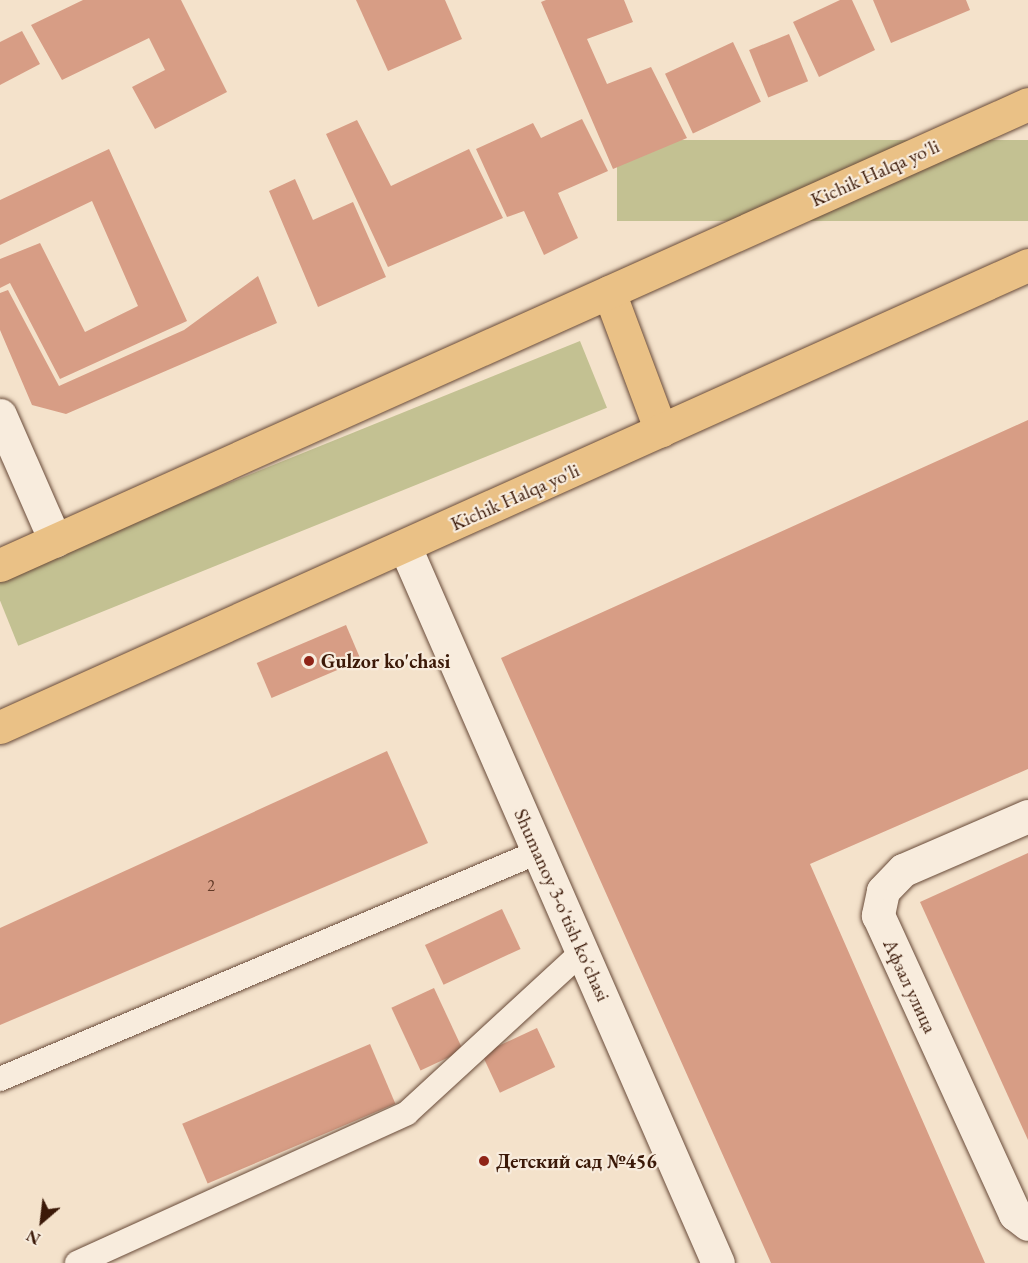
<!DOCTYPE html>
<meta charset="utf-8">
<style>
body{margin:0}
#map{position:relative;width:1028px;height:1263px;overflow:hidden;background:#f4e2cb;font-family:"EB Garamond",serif}
div>[style]{position:absolute}
.green>*{inset:0;background:#c3c192;transform-origin:0 0}
.building>*{inset:0;background:#d79d85;transform-origin:0 0}
.roads{filter:drop-shadow(0 0 2px #694b39) drop-shadow(0 0 2px #694b39)}
.lane>*{height:24px;margin:-12px;padding:0 12px;transform-origin:12px;border-radius:12px;background:#f8ecdd}
.street>*{height:33px;margin:-16.5px;padding:0 16.5px;transform-origin:16.5px;border-radius:16.5px;background:#f8ecdd}
.highway>*{height:33px;margin:-16.5px;padding:0 16.5px;transform-origin:16.5px;border-radius:16.5px;background:#eac186}
.dots>*{width:16px;height:16px;translate:-50% -50%;box-sizing:border-box;border:3px solid #f8ecdd;border-radius:50%}
span{translate:-50% -50%;white-space:nowrap;text-align:center;line-height:1.15;-webkit-text-stroke:4.5px #f8ecdd;paint-order:stroke}
.number-label{font-size:16px;color:#623a27}
.number-label span{-webkit-text-stroke-width:0}
.street-label{font-size:20px;color:#3b1908}
.poi-label{font-size:20px;color:#3b1908;font-weight:700}
.left{translate:0 -50%;text-align:left}
.north{position:absolute;left:12px;top:1191px;width:60px;height:60px;-webkit-text-stroke:4px #f8ecdd;paint-order:stroke;rotate:208deg;font-size:16px;font-weight:700;line-height:24px;text-align:center;color:#3b1908}
.north::after{content:'';display:block;margin:auto;width:21px;height:27px;background:#3b1908;clip-path:polygon(50% 0,100% 100%,50% 72%,0 100%)}
</style>
<div id="map">
<div class="green">
<div style="left:1028px;top:140px;width:81px;height:411px;rotate:90deg"></div>
<div style="left:580px;top:341px;width:72px;height:635px;rotate:68deg"></div>
</div>
<div class="building">
<div style="clip-path:polygon(83px 0,181px 0,227px 92px,155px 129px,132px 87px,165px 70px,149px 38px,62px 80px,31px 25px)"></div>
<div style="clip-path:polygon(356px 0,445px 0,462px 39px,388px 71px)"></div>
<div style="clip-path:polygon(546px 0,624px 0,633px 22px,587px 39px,607px 84px,651px 67px,687px 138px,613px 169px,541px 2px)"></div>
<div style="clip-path:polygon(840px 0,852px 0,875px 50px,819px 77px,793px 22px)"></div>
<div style="clip-path:polygon(873px 0,966px 0,970px 10px,891px 43px)"></div>
<div style="clip-path:polygon(22px 31px,40px 64px,0 85px,0 42px)"></div>
<div style="left:789px;top:34px;width:51px;height:43px;rotate:68deg"></div>
<div style="left:733px;top:42px;width:66px;height:75px;rotate:65deg"></div>
<div style="clip-path:polygon(582px 119px,608px 171px,558px 193px,578px 238px,544px 255px,524px 211px,507px 217px,476px 149px,533px 123px,541px 138px)"></div>
<div style="clip-path:polygon(357px 120px,391px 186px,469px 149px,503px 218px,388px 267px,326px 134px)"></div>
<div style="clip-path:polygon(109px 149px,187px 321px,60px 379px,10px 283px,0 288px,0 259px,40px 243px,85px 332px,138px 306px,92px 201px,0 245px,0 200px)"></div>
<div style="clip-path:polygon(295px 179px,313px 220px,353px 202px,386px 277px,318px 307px,269px 191px)"></div>
<div style="clip-path:polygon(258px 276px,277px 323px,66px 414px,32px 405px,0 330px,0 293px,8px 290px,59px 386px,184px 330px)"></div>
<div style="clip-path:polygon(1028px 420px,1028px 769px,810px 864px,985px 1263px,771px 1263px,501px 658px)"></div>
<div style="left:346px;top:625px;width:38px;height:97px;rotate:67deg"></div>
<div style="clip-path:polygon(387px 751px,428px 843px,0 1025px,0 928px)"></div>
<div style="clip-path:polygon(1028px 853px,1028px 1140px,920px 902px)"></div>
<div style="left:502px;top:909px;width:44px;height:85px;rotate:65deg"></div>
<div style="left:434px;top:988px;width:69px;height:47px;rotate:65deg"></div>
<div style="left:537px;top:1028px;width:43px;height:61px;rotate:65deg"></div>
<div style="left:370px;top:1044px;width:65px;height:204px;rotate:67deg"></div>
</div>
<div class="roads">
<div class="lane">
<div style="left:0;top:1079px;width:584px;rotate:-22.88deg"></div>
<div style="left:77px;top:1263px;width:362px;rotate:-24.4deg"></div>
<div style="left:407px;top:1113px;width:238px;rotate:-42.6deg"></div>
</div>
<div class="street">
<div style="left:0;top:415px;width:137px;rotate:66.3deg"></div>
<div style="left:405px;top:547px;width:781px;rotate:66.39deg"></div>
<div style="left:1028px;top:816px;width:136px;rotate:156.6deg"></div>
<div style="left:903px;top:870px;width:29px;rotate:134deg"></div>
<div style="left:883px;top:891px;width:25px;rotate:102deg"></div>
<div style="left:878px;top:915px;width:329px;rotate:65.4deg"></div>
<div style="left:1015px;top:1214px;width:16px;rotate:38deg"></div>
</div>
<div class="highway">
<div style="left:609px;top:292px;width:148px;rotate:69.5deg"></div>
<div style="left:0;top:565px;width:1127px;rotate:-24.15deg"></div>
<div style="left:0;top:727px;width:1127px;rotate:-24.2deg"></div>
</div>
</div>
<div class="dots">
<div style="left:309px;top:661px;background:#8f2418"></div>
<div style="left:484px;top:1161px;background:#8f2418"></div>
</div>
<div class="number-label">
<span style="left:211px;top:886px">2</span>
</div>
<div class="street-label">
<span style="left:875px;top:173px;rotate:-24deg">Kichik Halqa yo'li</span>
<span style="left:515px;top:497px;rotate:-24deg">Kichik Halqa yo'li</span>
<span style="left:562px;top:905px;rotate:66deg">Shumanoy 3-o'tish ko'chasi</span>
<span style="left:910px;top:986px;rotate:65deg">Афзал улица</span>
</div>
<div class="poi-label">
<span class="left" style="left:321px;top:661px">Gulzor ko'chasi</span>
<span class="left" style="left:496px;top:1161px">Детский сад №456</span>
</div>
<div class="north">N</div>
</div>
